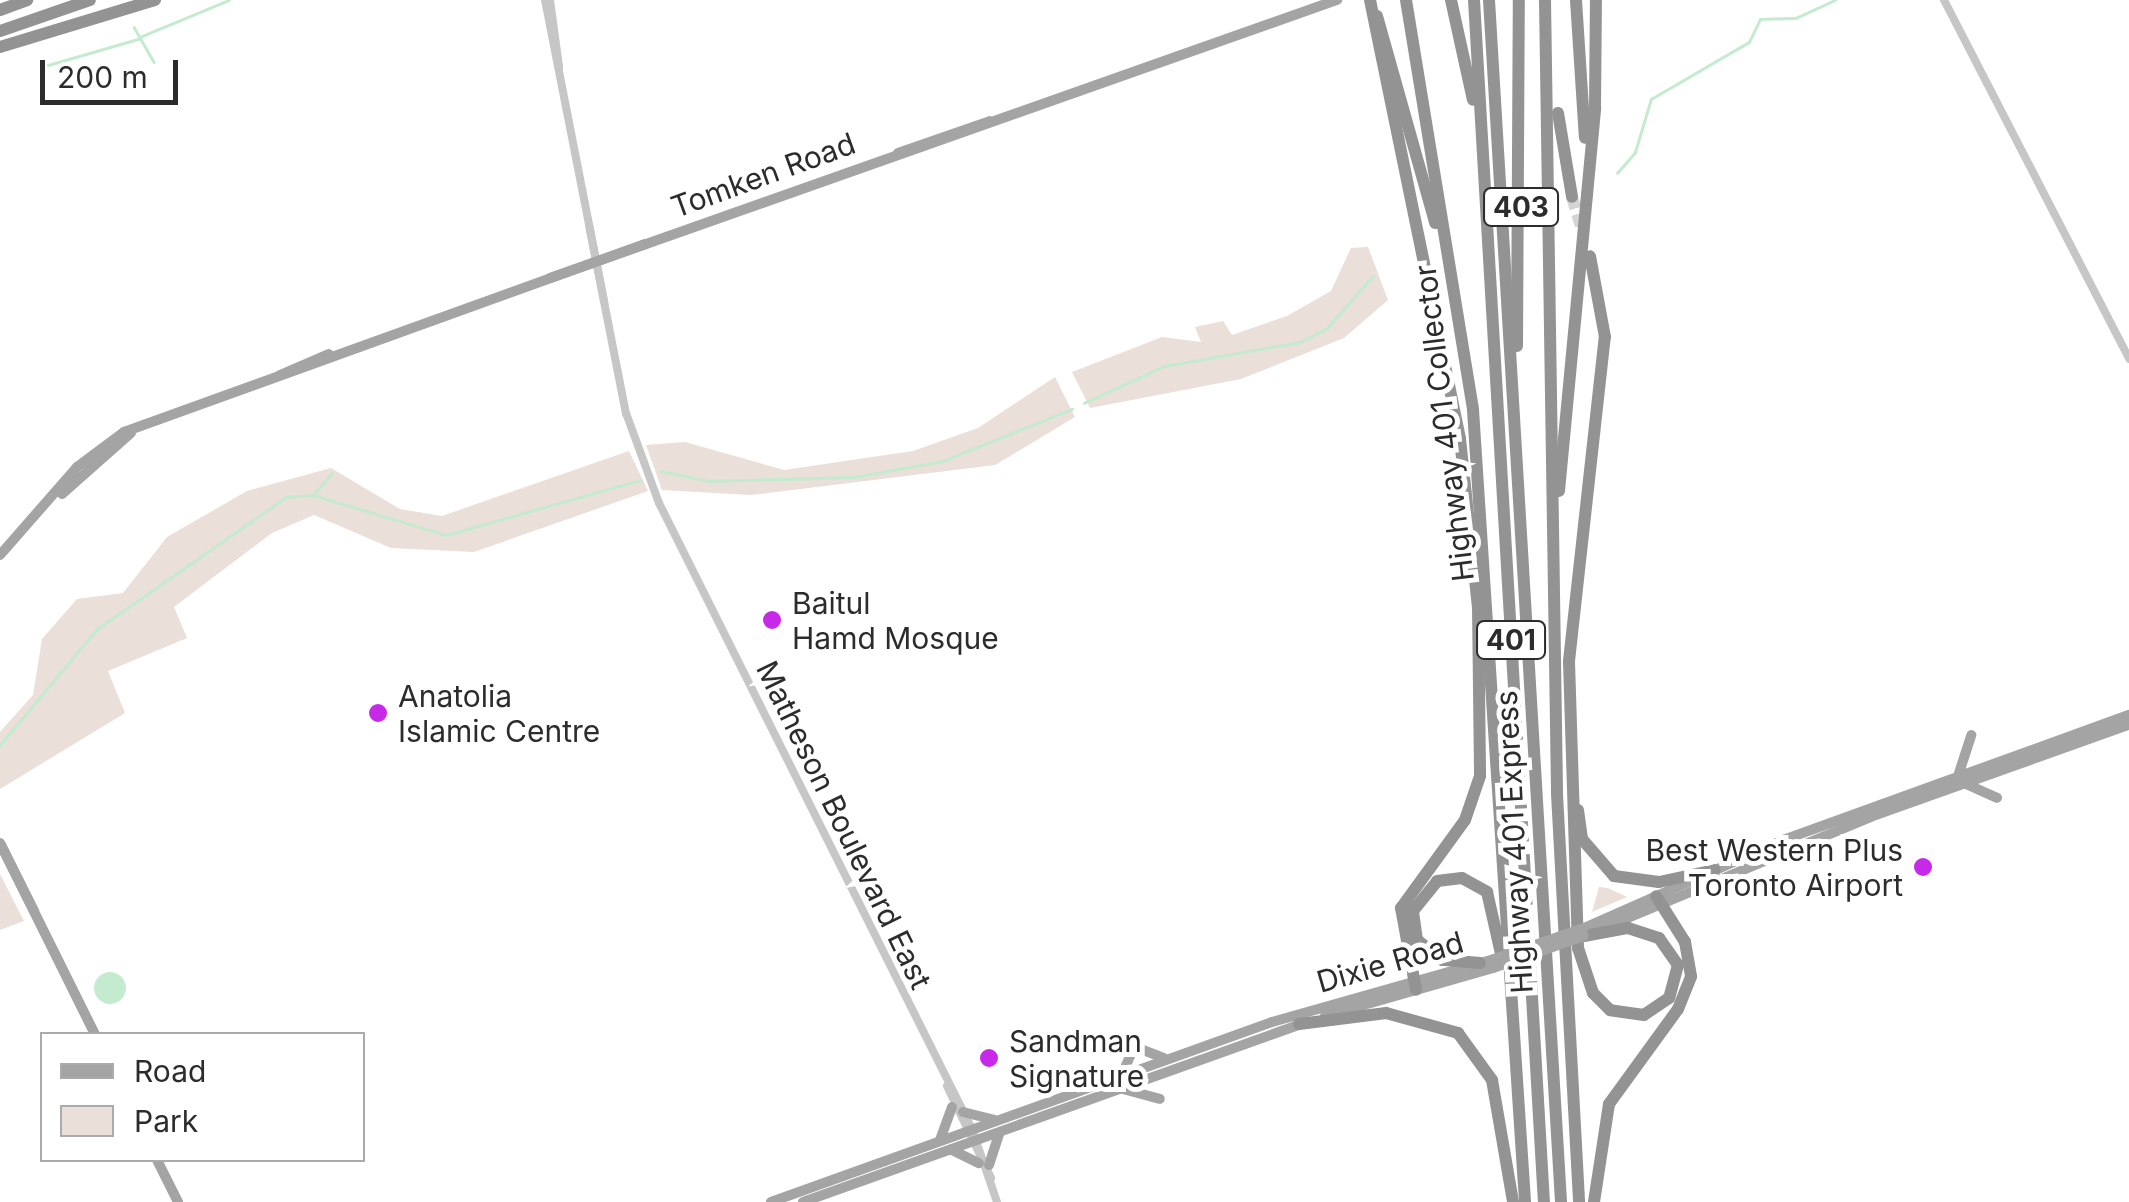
<!DOCTYPE html>
<style>
body{margin:0}
#map{position:relative;width:2129px;height:1202px;overflow:hidden;background:#fff;font-family:Inter,sans-serif}
div>[style]{position:absolute}
.green>*{inset:0;background:#eadfd9}
.water>*{inset:0;background:#c4ebcf}
.round{border-radius:50%}
.stream>*{height:2.5px;margin:-1.25px;padding:0 1.25px;transform-origin:1.25px;border-radius:1.25px;background:#c4ebcf}
.highway-tunnel>*{height:12px;margin-top:-6px;transform-origin:0;background:repeating-linear-gradient(90deg,#d5d5d5 0 12px,transparent 0 18px)}
.minor>*{height:8px;margin:-4px;padding:0 4px;transform-origin:4px;border-radius:4px;background:#c6c6c6}
.major>*{height:10px;margin:-5px;padding:0 5px;transform-origin:5px;border-radius:5px;background:#a4a4a4}
.highway>*{height:12px;margin:-6px;padding:0 6px;transform-origin:6px;border-radius:6px;background:#939393}
.major-bridge>*{height:10px;margin:-5px;padding:0 5px;transform-origin:5px;border-radius:5px;background:#a4a4a4}
.dots>*{width:28px;height:28px;translate:-50% -50%;box-sizing:border-box;border:5px solid #fff;border-radius:50%}
span{translate:-50% -50%;white-space:nowrap;text-align:center;line-height:1.15;-webkit-text-stroke:10px #fff;paint-order:stroke}
.shield-label span{padding:2px 8px;background:#fff;border:2px solid;border-radius:8px;-webkit-text-stroke-width:0}
.shield-label{font-size:28px;color:#2c2c2c;font-weight:700}
.street-label{font-size:30px;color:#2c2c2c}
.poi-label{font-size:30px;color:#2c2c2c}
.left{translate:0 -50%;text-align:left}
.right{translate:-100% -50%;text-align:right}
.legend{position:absolute;left:40px;top:1032px;width:325px;height:130px;box-sizing:border-box;background:#fff;border:2px solid #ababab;margin:0;padding:12px 18px;list-style:none;font-size:30px;color:#2c2c2c}
.legend li{display:flex;align-items:center;gap:20px;height:50px}
.legend b{width:50px;border:2px solid #ababab}
.scale{position:absolute;left:40px;top:60px;width:138px;height:45px;box-sizing:border-box;border:5px solid #2c2c2c;border-top:0;padding-left:12px;font-size:30px;line-height:35px;white-space:nowrap;color:#2c2c2c;-webkit-text-stroke:8px #fff;paint-order:stroke}
</style>
<div id="map">
<div class="green">
<div style="clip-path:polygon(1368px 247px,1388px 300px,1344px 338px,1241px 379px,1090px 408px,1072px 372px,1162px 337px,1201px 342px,1195px 327px,1223px 321px,1232px 335px,1287px 316px,1331px 291px,1351px 248px)"></div>
<div style="clip-path:polygon(1055px 377px,1075px 417px,995px 465px,751px 495px,662px 490px,646px 445px,685px 442px,784px 470px,913px 451px,978px 428px)"></div>
<div style="clip-path:polygon(629px 451px,648px 491px,474px 552px,391px 548px,314px 515px,272px 533px,174px 607px,187px 638px,108px 671px,125px 713px,0 789px,0 732px,33px 695px,42px 639px,77px 599px,123px 593px,167px 537px,247px 491px,331px 468px,400px 509px,442px 516px)"></div>
<div style="clip-path:polygon(0 874px,24px 921px,0 930px)"></div>
<div style="clip-path:polygon(1599px 887px,1608px 888px,1627px 897px,1592px 912px)"></div>
</div>
<div class="water">
<div class="round" style="left:94px;top:972px;width:32px;height:32px"></div>
</div>
<div class="stream">
<div style="left:134px;top:27px;width:40px;rotate:60.3deg"></div>
<div style="left:140px;top:37px;width:96px;rotate:-22.6deg"></div>
<div style="left:48px;top:65px;width:94px;rotate:-16.1deg"></div>
<div style="left:1617px;top:173px;width:28px;rotate:-49deg"></div>
<div style="left:1635px;top:152px;width:55px;rotate:-73.2deg"></div>
<div style="left:1651px;top:99px;width:113px;rotate:-30.2deg"></div>
<div style="left:1749px;top:42px;width:25px;rotate:-64deg"></div>
<div style="left:1760px;top:19px;width:36px;rotate:-2deg"></div>
<div style="left:1796px;top:18px;width:43px;rotate:-24.8deg"></div>
<div style="left:1084px;top:403px;width:88px;rotate:-24.8deg"></div>
<div style="left:1164px;top:366px;width:138px;rotate:-10deg"></div>
<div style="left:1300px;top:342px;width:30px;rotate:-27deg"></div>
<div style="left:1327px;top:328px;width:69px;rotate:-48.5deg"></div>
<div style="left:661px;top:471px;width:49px;rotate:11.8deg"></div>
<div style="left:709px;top:481px;width:145px;rotate:-1.6deg"></div>
<div style="left:854px;top:477px;width:90px;rotate:-10.2deg"></div>
<div style="left:943px;top:461px;width:139px;rotate:-22deg"></div>
<div style="left:314px;top:494px;width:28px;rotate:-49deg"></div>
<div style="left:0;top:745px;width:151px;rotate:-50.1deg"></div>
<div style="left:97px;top:629px;width:231px;rotate:-34.9deg"></div>
<div style="left:286px;top:497px;width:27px;rotate:-4deg"></div>
<div style="left:313px;top:495px;width:139px;rotate:16.7deg"></div>
<div style="left:446px;top:535px;width:202px;rotate:-15.8deg"></div>
</div>
<div class="highway-tunnel">
<div style="left:1572px;top:197px;width:34px;rotate:73deg"></div>
</div>
<div class="minor">
<div style="left:545px;top:0;width:307px;rotate:78.9deg"></div>
<div style="left:550px;top:0;width:68px;rotate:82.3deg"></div>
<div style="left:1944px;top:0;width:404px;rotate:62.7deg"></div>
<div style="left:589px;top:225px;width:192px;rotate:78.9deg"></div>
<div style="left:626px;top:413px;width:96px;rotate:69.9deg"></div>
<div style="left:659px;top:503px;width:700px;rotate:63.43deg"></div>
<div style="left:972px;top:1129px;width:77px;rotate:71.1deg"></div>
<div style="left:947px;top:1086px;width:102px;rotate:64.4deg"></div>
</div>
<div class="major">
<div style="left:898px;top:153px;width:97px;rotate:-19.2deg"></div>
<div style="left:550px;top:278px;width:835px;rotate:-19.46deg"></div>
<div style="left:280px;top:375px;width:53px;rotate:-23.2deg"></div>
<div style="left:62px;top:494px;width:92px;rotate:-41.5deg"></div>
<div style="left:0;top:555px;width:117px;rotate:-48.8deg"></div>
<div style="left:77px;top:467px;width:59px;rotate:-36.7deg"></div>
<div style="left:124px;top:432px;width:554px;rotate:-19.84deg"></div>
<div style="left:1959px;top:773px;width:40px;rotate:-72deg"></div>
<div style="left:1966px;top:784px;width:34px;rotate:24deg"></div>
<div style="left:0;top:843px;width:213px;rotate:63.6deg"></div>
<div style="left:1px;top:845px;width:74px;rotate:63.4deg"></div>
<div style="left:1584px;top:928px;width:221px;rotate:-23.8deg"></div>
<div style="left:1786px;top:839px;width:365px;rotate:-19.9deg"></div>
<div style="left:1599px;top:930px;width:294px;rotate:-22.6deg"></div>
<div style="left:1870px;top:817px;width:275px;rotate:-19.6deg"></div>
<div style="left:1325px;top:1016px;width:175px;rotate:-15.9deg"></div>
<div style="left:1143px;top:1050px;width:22px;rotate:21deg"></div>
<div style="left:1122px;top:1075px;width:33px;rotate:-67deg"></div>
<div style="left:1123px;top:1089px;width:38px;rotate:15deg"></div>
<div style="left:963px;top:1112px;width:32px;rotate:14deg"></div>
<div style="left:940px;top:1140px;width:35px;rotate:-70deg"></div>
<div style="left:952px;top:1150px;width:30px;rotate:26deg"></div>
<div style="left:157px;top:1160px;width:47px;rotate:63.4deg"></div>
<div style="left:989px;top:1165px;width:33px;rotate:-72deg"></div>
<div style="left:771px;top:1202px;width:532px;rotate:-19.76deg"></div>
<div style="left:1272px;top:1022px;width:231px;rotate:-15.8deg"></div>
<div style="left:803px;top:1202px;width:532px;rotate:-19.66deg"></div>
</div>
<div class="highway">
<div style="left:1370px;top:0;width:448px;rotate:78.4deg"></div>
<div style="left:1460px;top:439px;width:169px;rotate:83.9deg"></div>
<div style="left:1478px;top:607px;width:169px;rotate:89.3deg"></div>
<div style="left:1480px;top:776px;width:46px;rotate:108.8deg"></div>
<div style="left:1465px;top:820px;width:109px;rotate:126deg"></div>
<div style="left:1401px;top:908px;width:83px;rotate:79.6deg"></div>
<div style="left:1406px;top:0;width:415px;rotate:80.7deg"></div>
<div style="left:1473px;top:410px;width:794px;rotate:86.24deg"></div>
<div style="left:1451px;top:0;width:102px;rotate:77.6deg"></div>
<div style="left:1474px;top:0;width:1204px;rotate:86.67deg"></div>
<div style="left:1489px;top:0;width:1204px;rotate:86.57deg"></div>
<div style="left:1545px;top:0;width:794px;rotate:89.13deg"></div>
<div style="left:1557px;top:794px;width:409px;rotate:86.9deg"></div>
<div style="left:1576px;top:0;width:138px;rotate:86.3deg"></div>
<div style="left:0;top:10px;width:29px;rotate:-20deg"></div>
<div style="left:1377px;top:16px;width:215px;rotate:74.3deg"></div>
<div style="left:0;top:31px;width:95px;rotate:-19deg"></div>
<div style="left:0;top:47px;width:162px;rotate:-16.9deg"></div>
<div style="left:1558px;top:113px;width:85px;rotate:80.5deg"></div>
<div style="left:1517px;top:346px;width:346px;rotate:-89.7deg"></div>
<div style="left:1559px;top:491px;width:385px;rotate:-84.6deg"></div>
<div style="left:1595px;top:108px;width:108px;rotate:-89.5deg"></div>
<div style="left:1578px;top:810px;width:29px;rotate:82deg"></div>
<div style="left:1582px;top:839px;width:49px;rotate:49.1deg"></div>
<div style="left:1614px;top:876px;width:45px;rotate:7.6deg"></div>
<div style="left:1659px;top:882px;width:57px;rotate:-12.1deg"></div>
<div style="left:1584px;top:936px;width:45px;rotate:-10.3deg"></div>
<div style="left:1628px;top:928px;width:33px;rotate:18deg"></div>
<div style="left:1659px;top:938px;width:33px;rotate:55deg"></div>
<div style="left:1678px;top:965px;width:34px;rotate:105deg"></div>
<div style="left:1669px;top:998px;width:30px;rotate:146deg"></div>
<div style="left:1644px;top:1015px;width:34px;rotate:-172deg"></div>
<div style="left:1610px;top:1010px;width:24px;rotate:-135deg"></div>
<div style="left:1593px;top:993px;width:47px;rotate:-108.4deg"></div>
<div style="left:1578px;top:948px;width:287px;rotate:-91.8deg"></div>
<div style="left:1569px;top:661px;width:326px;rotate:-83.7deg"></div>
<div style="left:1605px;top:337px;width:82px;rotate:-100.5deg"></div>
<div style="left:1480px;top:963px;width:38px;rotate:-175deg"></div>
<div style="left:1442px;top:960px;width:32px;rotate:-141deg"></div>
<div style="left:1417px;top:940px;width:29px;rotate:-98deg"></div>
<div style="left:1413px;top:911px;width:38px;rotate:-51deg"></div>
<div style="left:1437px;top:881px;width:25px;rotate:-7deg"></div>
<div style="left:1462px;top:878px;width:29px;rotate:29deg"></div>
<div style="left:1487px;top:892px;width:68px;rotate:77.2deg"></div>
<div style="left:1299px;top:1024px;width:88px;rotate:-7.2deg"></div>
<div style="left:1386px;top:1013px;width:75px;rotate:15.5deg"></div>
<div style="left:1458px;top:1033px;width:58px;rotate:54.1deg"></div>
<div style="left:1492px;top:1080px;width:124px;rotate:80.2deg"></div>
<div style="left:1594px;top:1202px;width:99px;rotate:-81.3deg"></div>
<div style="left:1609px;top:1104px;width:117px;rotate:-54deg"></div>
<div style="left:1678px;top:1009px;width:35px;rotate:-68deg"></div>
<div style="left:1691px;top:976px;width:35px;rotate:-100deg"></div>
<div style="left:1685px;top:942px;width:54px;rotate:-122.2deg"></div>
</div>
<div class="major-bridge">
<div style="left:1494px;top:959px;width:95px;rotate:-19deg"></div>
<div style="left:1493px;top:968px;width:96px;rotate:-19.4deg"></div>
</div>
<div class="dots">
<div style="left:772px;top:620px;background:#c629e8"></div>
<div style="left:378px;top:713px;background:#c629e8"></div>
<div style="left:1923px;top:867px;background:#c629e8"></div>
<div style="left:989px;top:1058px;background:#c629e8"></div>
</div>
<div class="shield-label">
<span style="left:1521px;top:207px">403</span>
<span style="left:1511px;top:640px">401</span>
</div>
<div class="street-label">
<span style="left:763px;top:175px;rotate:-20deg">Tomken Road</span>
<span style="left:1444px;top:423px;rotate:-97deg">Highway 401 Collector</span>
<span style="left:844px;top:825px;rotate:64deg">Matheson Boulevard East</span>
<span style="left:1514px;top:842px;rotate:-93deg">Highway 401 Express</span>
<span style="left:1390px;top:962px;rotate:-16deg">Dixie Road</span>
</div>
<div class="poi-label">
<span class="left" style="left:792px;top:620px">Baitul<br>Hamd Mosque</span>
<span class="left" style="left:398px;top:713px">Anatolia<br>Islamic Centre</span>
<span class="right" style="left:1903px;top:867px">Best Western Plus<br>Toronto Airport</span>
<span class="left" style="left:1009px;top:1058px">Sandman<br>Signature</span>
</div>
<ul class="legend">
<li><b style="height:12px;background:#a4a4a4"></b>Road</li>
<li><b style="height:28px;background:#eadfd9"></b>Park</li>
</ul>
<div class="scale">200 m</div>
</div>
